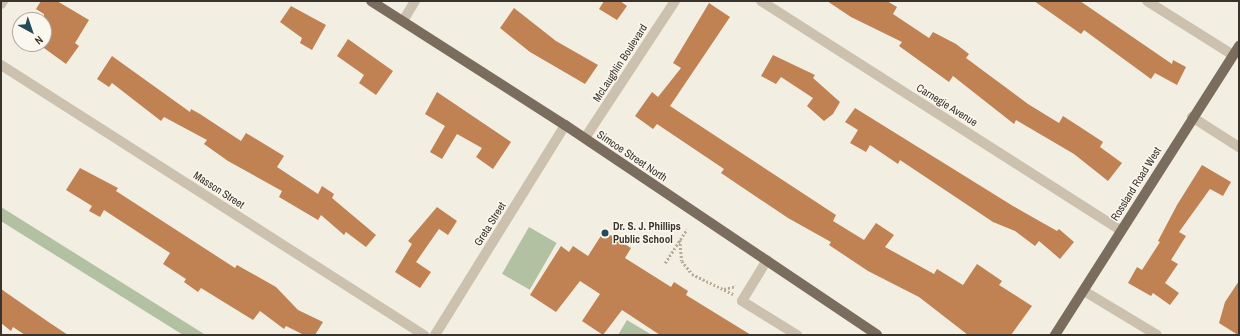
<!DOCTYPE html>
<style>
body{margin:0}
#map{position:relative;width:1240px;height:336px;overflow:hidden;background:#f3eee2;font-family:"Archivo Narrow",sans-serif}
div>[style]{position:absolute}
.green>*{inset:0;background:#b1c1a2;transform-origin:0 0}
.building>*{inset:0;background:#c08253}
.path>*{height:2.5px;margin-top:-1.25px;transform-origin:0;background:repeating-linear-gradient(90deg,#b6ab98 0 2px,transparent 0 4px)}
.minor>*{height:10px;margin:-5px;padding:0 5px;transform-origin:5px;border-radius:5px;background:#cbc1ae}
.major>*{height:10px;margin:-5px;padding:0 5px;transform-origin:5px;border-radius:5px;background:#7b6d5e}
.dots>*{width:11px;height:11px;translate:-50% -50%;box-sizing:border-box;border:2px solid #faf7ee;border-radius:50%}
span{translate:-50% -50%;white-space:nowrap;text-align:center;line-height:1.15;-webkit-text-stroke:3px #faf7ee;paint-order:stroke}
.street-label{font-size:11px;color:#3a332c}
.poi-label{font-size:11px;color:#3a332c;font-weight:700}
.left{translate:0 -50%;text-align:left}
.frame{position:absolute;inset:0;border:2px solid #3a332c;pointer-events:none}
.north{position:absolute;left:12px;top:12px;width:40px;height:40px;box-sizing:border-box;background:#faf7ee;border:1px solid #ada9a0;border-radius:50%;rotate:140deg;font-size:11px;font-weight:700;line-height:16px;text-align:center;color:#3a332c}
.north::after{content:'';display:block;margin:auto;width:14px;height:18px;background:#234b59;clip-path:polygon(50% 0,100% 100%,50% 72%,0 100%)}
</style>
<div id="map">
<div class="green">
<div style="left:1px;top:207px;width:240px;height:12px;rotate:32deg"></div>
<div style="left:529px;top:227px;width:32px;height:54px;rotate:30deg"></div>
<div style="clip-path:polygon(627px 320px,652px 335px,618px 335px)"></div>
</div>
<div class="building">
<div style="clip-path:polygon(41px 1px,57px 1px,89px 20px,75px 43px,79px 46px,66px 64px,44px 48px,44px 14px,36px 9px)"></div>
<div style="clip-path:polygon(604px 1px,620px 1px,627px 6px,617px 20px,599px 9px)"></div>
<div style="clip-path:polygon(827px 1px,887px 1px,897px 7px,893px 14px,929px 38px,933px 32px,956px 44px,969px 54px,966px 58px,1028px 104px,1059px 123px,1063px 116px,1077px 125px,1103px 142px,1100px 147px,1122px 163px,1108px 181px,1074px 154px,1016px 120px,1014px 124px,953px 76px,949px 82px,899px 46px,902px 42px,851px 17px)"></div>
<div style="clip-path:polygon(1034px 1px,1080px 1px,1172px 64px,1173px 60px,1186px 67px,1177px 85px,1155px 73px,1151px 79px,1084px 30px,1081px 34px)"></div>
<div style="clip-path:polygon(709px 3px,730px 17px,670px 106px,836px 215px,833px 221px,864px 240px,876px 223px,894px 235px,885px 247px,934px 274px,937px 269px,963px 285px,977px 264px,1002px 281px,999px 285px,1032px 306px,1011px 335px,968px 335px,919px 297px,868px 271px,829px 245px,831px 242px,788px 218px,721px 173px,724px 169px,657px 124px,653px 129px,635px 116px,652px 92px,658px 97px,681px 68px,673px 63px)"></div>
<div style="clip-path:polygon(291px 6px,326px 25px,312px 50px,300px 43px,302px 38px,280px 22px)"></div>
<div style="clip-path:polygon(514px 8px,556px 41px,598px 65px,585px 84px,530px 52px,500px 28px)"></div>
<div style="clip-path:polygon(348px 39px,393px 71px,376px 95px,359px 83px,364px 75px,337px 56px)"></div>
<div style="clip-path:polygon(773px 55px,815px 75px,813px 78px,840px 102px,833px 114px,824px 121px,807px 106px,813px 98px,781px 77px,776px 84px,761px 76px)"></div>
<div style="clip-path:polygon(112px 56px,190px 112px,191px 109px,200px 114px,241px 141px,246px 133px,284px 156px,277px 167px,318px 194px,322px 186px,334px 194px,332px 198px,376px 235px,366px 247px,346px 232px,344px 235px,321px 215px,318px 220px,279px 197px,282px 191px,228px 161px,204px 144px,207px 140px,164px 117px,161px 121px,112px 83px,109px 87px,97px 79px)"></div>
<div style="clip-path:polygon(437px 92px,511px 142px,493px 169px,476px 157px,482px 148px,457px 134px,442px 159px,430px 152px,445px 126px,425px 114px)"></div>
<div style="clip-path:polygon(855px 108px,1013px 206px,1057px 231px,1059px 229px,1074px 242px,1060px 259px,1039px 241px,1035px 246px,1015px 231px,993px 222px,900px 160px,898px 164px,870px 145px,866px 152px,850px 143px,858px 130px,845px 122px)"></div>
<div style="clip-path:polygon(1202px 165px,1231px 182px,1223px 196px,1210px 189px,1179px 232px,1186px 236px,1171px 260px,1178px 264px,1165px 283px,1179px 293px,1170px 305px,1153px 293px,1151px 296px,1128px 283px,1137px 267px,1142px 270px,1160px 242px,1158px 241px,1177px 205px)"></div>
<div style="clip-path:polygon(80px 168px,118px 188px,116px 191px,235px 268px,237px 265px,276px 287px,298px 310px,323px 322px,315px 335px,304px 335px,286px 326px,284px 329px,260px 311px,253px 320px,201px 288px,198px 292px,184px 282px,186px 279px,163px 264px,170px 253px,104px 210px,100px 217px,89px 211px,92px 206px,66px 190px)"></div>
<div style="clip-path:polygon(437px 207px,457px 221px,448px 235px,439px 229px,416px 262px,431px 272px,420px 288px,395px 272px,412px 244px,408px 241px)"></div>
<div style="clip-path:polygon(604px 231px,631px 248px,625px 258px,671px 287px,674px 282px,688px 291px,686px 295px,751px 335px,660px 335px,622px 310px,603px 335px,582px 321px,600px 294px,580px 281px,556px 312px,530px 295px,561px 246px,569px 252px,573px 246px,588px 256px)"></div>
<div style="clip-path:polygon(1239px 281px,1239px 335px,1238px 335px,1219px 323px,1225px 302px)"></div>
<div style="clip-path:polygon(1px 289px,47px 321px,68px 335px,25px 335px,13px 327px,11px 331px,1px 323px)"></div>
</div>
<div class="path">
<div style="left:680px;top:240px;width:21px;rotate:85deg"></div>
<div style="left:682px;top:261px;width:16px;rotate:52deg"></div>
<div style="left:692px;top:274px;width:46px;rotate:26deg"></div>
<div style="left:665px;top:263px;width:40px;rotate:-57.1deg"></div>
<div style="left:724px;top:289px;width:12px;rotate:-14deg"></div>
</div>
<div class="minor">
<div style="left:761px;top:1px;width:427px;rotate:32.5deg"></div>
<div style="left:1147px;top:1px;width:102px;rotate:32.1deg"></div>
<div style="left:1px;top:4px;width:4px;rotate:-56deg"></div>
<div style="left:403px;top:21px;width:23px;rotate:-59deg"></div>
<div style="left:1px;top:65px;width:502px;rotate:32.55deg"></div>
<div style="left:1192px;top:117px;width:56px;rotate:32.6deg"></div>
<div style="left:585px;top:138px;width:164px;rotate:-56.7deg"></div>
<div style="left:767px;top:260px;width:48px;rotate:121.4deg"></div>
<div style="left:742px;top:301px;width:65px;rotate:31.7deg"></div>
<div style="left:1084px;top:291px;width:85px;rotate:31.1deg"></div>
<div style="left:435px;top:335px;width:247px;rotate:-58.2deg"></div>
</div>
<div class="major">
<div style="left:371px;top:1px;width:230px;rotate:32.6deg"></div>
<div style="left:565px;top:125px;width:376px;rotate:33.9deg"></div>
<div style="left:1055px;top:335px;width:343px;rotate:-57.5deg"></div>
</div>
<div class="dots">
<div style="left:605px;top:233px;background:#234b59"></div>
</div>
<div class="street-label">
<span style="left:620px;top:63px;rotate:-57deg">McLaughlin Boulevard</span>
<span style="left:947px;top:105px;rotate:32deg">Carnegie Avenue</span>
<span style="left:632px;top:156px;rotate:34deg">Simcoe Street North</span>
<span style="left:1136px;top:184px;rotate:-58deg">Rossland Road West</span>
<span style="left:219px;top:190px;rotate:33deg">Masson Street</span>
<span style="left:490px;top:224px;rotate:-58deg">Greta Street</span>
</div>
<div class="poi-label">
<span class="left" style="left:613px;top:233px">Dr. S. J. Phillips<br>Public School</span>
</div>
<div class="frame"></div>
<div class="north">N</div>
</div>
